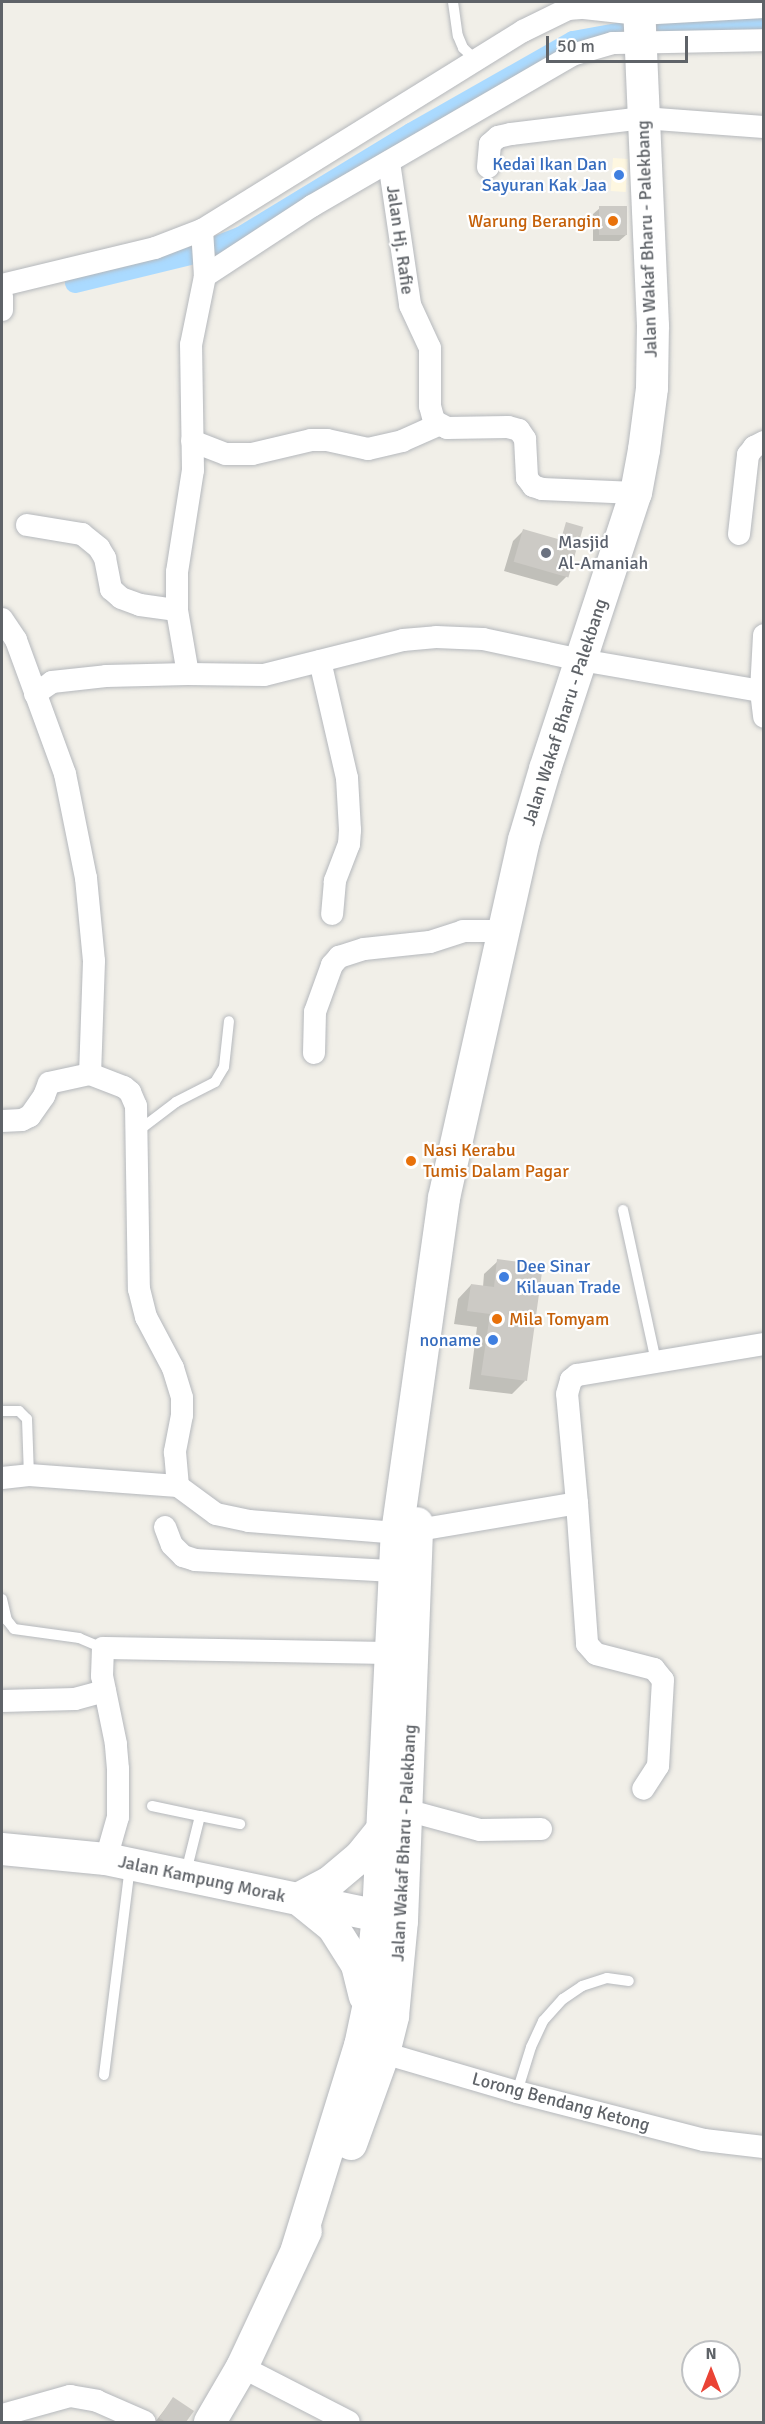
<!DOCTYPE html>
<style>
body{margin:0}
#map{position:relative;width:765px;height:2424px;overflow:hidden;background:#f1efe8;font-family:Signika,sans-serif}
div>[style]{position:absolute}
.commercial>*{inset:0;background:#fef7e0;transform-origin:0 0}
.shadow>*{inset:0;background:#0003}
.canal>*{height:20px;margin:-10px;padding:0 10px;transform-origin:10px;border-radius:10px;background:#aadaff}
.building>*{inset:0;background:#cccac5;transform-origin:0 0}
.roads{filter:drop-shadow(0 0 2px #b5b8bc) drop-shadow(0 0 2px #b5b8bc)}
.service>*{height:10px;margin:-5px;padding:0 5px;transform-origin:5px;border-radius:5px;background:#fff}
.minor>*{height:22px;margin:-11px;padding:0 11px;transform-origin:11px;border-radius:11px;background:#fff}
.secondary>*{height:32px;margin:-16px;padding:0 16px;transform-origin:16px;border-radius:16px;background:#fff}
.dots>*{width:16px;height:16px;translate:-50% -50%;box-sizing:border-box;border:3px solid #fff;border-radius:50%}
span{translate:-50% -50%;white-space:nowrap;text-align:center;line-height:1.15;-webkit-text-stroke:4.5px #fff;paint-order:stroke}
.shop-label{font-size:18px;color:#366cbe}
.right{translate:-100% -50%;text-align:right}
.left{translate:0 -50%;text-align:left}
.food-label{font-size:18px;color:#c56008}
.street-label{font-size:18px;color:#5f6368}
.worship-label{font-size:18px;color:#5b616d}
.frame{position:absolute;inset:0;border:3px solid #5f6368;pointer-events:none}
.north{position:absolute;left:681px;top:2340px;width:60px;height:60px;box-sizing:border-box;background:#fff;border:2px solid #bfc1c3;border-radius:50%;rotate:0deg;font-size:16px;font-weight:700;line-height:24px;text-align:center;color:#5f6368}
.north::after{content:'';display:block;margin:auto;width:21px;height:27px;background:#ea4335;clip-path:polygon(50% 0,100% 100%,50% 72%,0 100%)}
.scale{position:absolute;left:546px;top:36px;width:142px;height:27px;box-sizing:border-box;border:3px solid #5f6368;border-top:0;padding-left:8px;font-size:18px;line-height:21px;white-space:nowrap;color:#5f6368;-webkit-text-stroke:4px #fff;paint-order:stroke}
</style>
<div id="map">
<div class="commercial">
<div style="left:613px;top:158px;width:15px;height:33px;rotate:4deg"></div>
</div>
<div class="shadow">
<div style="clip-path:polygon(600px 208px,626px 235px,619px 241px,593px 241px,593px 214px)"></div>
<div style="clip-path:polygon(567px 524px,577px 543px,567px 576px,557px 586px,504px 571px,513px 541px,523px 531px,560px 541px)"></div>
<div style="clip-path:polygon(498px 1261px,525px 1381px,512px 1394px,469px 1389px,477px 1327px,454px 1324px,458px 1299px,471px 1285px,483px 1287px,484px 1274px)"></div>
<div style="clip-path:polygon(173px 2399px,192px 2411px,184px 2422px,155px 2422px)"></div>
</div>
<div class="canal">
<div style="left:656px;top:28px;width:108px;rotate:-3.2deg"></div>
<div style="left:75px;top:283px;width:127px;rotate:-13.7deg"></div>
<div style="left:198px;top:253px;width:45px;rotate:-20.9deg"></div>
<div style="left:240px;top:237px;width:200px;rotate:-31.3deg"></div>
<div style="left:411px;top:133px;width:186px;rotate:-29.6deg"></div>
<div style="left:573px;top:41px;width:50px;rotate:-10.4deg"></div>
</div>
<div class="building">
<div style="left:599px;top:206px;width:28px;height:29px"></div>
<div style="left:566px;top:522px;width:18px;height:17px;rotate:16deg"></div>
<div style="left:523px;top:529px;width:57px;height:34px;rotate:16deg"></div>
<div style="clip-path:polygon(497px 1259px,543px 1265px,527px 1381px,481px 1375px,490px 1314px,467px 1311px,471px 1284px,494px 1287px)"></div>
<div style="clip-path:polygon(173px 2397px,194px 2411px,186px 2422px,166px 2422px,159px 2418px)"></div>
</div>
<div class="roads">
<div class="service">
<div style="left:453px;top:2px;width:34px;rotate:82deg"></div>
<div style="left:458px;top:36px;width:13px;rotate:67deg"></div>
<div style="left:463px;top:48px;width:18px;rotate:43deg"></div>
<div style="left:138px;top:1131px;width:48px;rotate:-37.3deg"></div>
<div style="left:176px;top:1102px;width:44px;rotate:-27.1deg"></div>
<div style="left:215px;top:1082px;width:17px;rotate:-59deg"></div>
<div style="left:224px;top:1067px;width:46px;rotate:-83.8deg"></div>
<div style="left:623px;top:1210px;width:155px;rotate:77.7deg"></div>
<div style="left:2px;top:1411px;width:17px"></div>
<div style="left:19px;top:1411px;width:11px;rotate:45deg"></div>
<div style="left:27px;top:1419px;width:56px;rotate:88deg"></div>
<div style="left:2px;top:1599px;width:22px;rotate:77deg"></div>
<div style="left:7px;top:1620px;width:11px;rotate:52deg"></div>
<div style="left:14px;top:1629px;width:66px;rotate:7.9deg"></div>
<div style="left:79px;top:1638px;width:26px;rotate:23deg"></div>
<div style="left:152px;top:1806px;width:49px;rotate:11.8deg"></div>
<div style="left:200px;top:1816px;width:58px;rotate:104deg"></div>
<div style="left:200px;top:1816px;width:41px;rotate:11.3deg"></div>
<div style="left:104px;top:2075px;width:210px;rotate:-82.9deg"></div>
<div style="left:517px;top:2092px;width:47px;rotate:-72.7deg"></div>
<div style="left:531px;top:2047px;width:29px;rotate:-65deg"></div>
<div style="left:543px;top:2021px;width:30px;rotate:-48deg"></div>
<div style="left:563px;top:1999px;width:23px;rotate:-34deg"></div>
<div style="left:582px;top:1986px;width:26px;rotate:-18deg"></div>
<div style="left:607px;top:1978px;width:22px;rotate:8deg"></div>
</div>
<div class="minor">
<div style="left:389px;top:162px;width:145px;rotate:81.6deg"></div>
<div style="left:410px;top:305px;width:47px;rotate:65.1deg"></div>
<div style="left:430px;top:348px;width:58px;rotate:90deg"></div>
<div style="left:430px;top:406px;width:16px;rotate:75deg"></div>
<div style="left:434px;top:421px;width:15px;rotate:28deg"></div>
<div style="left:447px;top:428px;width:61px;rotate:-0.9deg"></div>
<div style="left:508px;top:427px;width:11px;rotate:15deg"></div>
<div style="left:519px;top:430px;width:11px;rotate:56deg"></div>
<div style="left:525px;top:439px;width:39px;rotate:87deg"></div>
<div style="left:527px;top:478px;width:10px;rotate:53deg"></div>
<div style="left:533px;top:486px;width:9px;rotate:18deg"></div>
<div style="left:542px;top:489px;width:94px;rotate:2.4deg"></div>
<div style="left:488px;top:167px;width:23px;rotate:-85deg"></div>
<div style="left:490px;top:144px;width:11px;rotate:-41deg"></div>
<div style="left:498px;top:137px;width:13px;rotate:-13deg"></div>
<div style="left:511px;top:134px;width:133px;rotate:-6.9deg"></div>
<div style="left:643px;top:118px;width:121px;rotate:4.3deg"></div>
<div style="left:202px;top:230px;width:46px;rotate:86.3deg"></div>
<div style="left:2px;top:285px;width:157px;rotate:-13.6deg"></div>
<div style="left:155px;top:248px;width:50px;rotate:-21deg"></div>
<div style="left:202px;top:230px;width:378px;rotate:-31.8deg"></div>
<div style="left:523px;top:31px;width:50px;rotate:-26.1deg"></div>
<div style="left:568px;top:9px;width:16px;rotate:-4deg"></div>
<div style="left:584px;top:8px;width:55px;rotate:6.2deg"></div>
<div style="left:639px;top:14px;width:125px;rotate:-3.2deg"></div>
<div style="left:2px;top:297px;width:13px;rotate:90deg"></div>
<div style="left:192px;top:441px;width:36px;rotate:21deg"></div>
<div style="left:226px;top:454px;width:26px"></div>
<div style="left:252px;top:454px;width:61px;rotate:-13.3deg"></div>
<div style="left:311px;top:440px;width:16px"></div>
<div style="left:327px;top:440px;width:42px;rotate:12.4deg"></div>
<div style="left:368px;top:449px;width:35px;rotate:-13deg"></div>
<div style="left:402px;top:441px;width:39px;rotate:-24deg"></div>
<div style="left:27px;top:525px;width:56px;rotate:9.3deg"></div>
<div style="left:82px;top:534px;width:22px;rotate:39deg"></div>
<div style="left:99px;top:548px;width:12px;rotate:59deg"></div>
<div style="left:105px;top:558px;width:32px;rotate:79deg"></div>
<div style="left:111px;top:589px;width:13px;rotate:42deg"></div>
<div style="left:121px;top:598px;width:20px;rotate:20deg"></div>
<div style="left:140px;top:605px;width:37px;rotate:8deg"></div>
<div style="left:739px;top:534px;width:80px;rotate:-83.5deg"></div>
<div style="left:748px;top:455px;width:10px;rotate:-53deg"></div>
<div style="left:754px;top:447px;width:11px;rotate:-27deg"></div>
<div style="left:2px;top:619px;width:25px;rotate:56deg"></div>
<div style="left:16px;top:640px;width:143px;rotate:69.9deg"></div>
<div style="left:65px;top:774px;width:106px;rotate:78.6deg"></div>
<div style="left:86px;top:878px;width:83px;rotate:84.5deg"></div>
<div style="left:94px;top:961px;width:113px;rotate:92deg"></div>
<div style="left:90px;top:1074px;width:36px;rotate:21deg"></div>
<div style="left:124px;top:1087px;width:8px;rotate:40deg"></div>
<div style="left:130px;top:1092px;width:15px;rotate:67deg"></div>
<div style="left:136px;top:1106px;width:183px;rotate:89.1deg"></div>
<div style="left:139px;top:1289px;width:29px;rotate:76deg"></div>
<div style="left:146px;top:1317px;width:58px;rotate:62.1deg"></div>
<div style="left:173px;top:1368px;width:31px;rotate:73deg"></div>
<div style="left:182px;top:1398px;width:17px;rotate:90deg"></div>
<div style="left:182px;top:1415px;width:38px;rotate:101deg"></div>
<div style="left:175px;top:1452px;width:34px;rotate:85deg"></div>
<div style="left:320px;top:661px;width:120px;rotate:77deg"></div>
<div style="left:347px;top:778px;width:52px;rotate:86.7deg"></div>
<div style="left:350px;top:830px;width:14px;rotate:94deg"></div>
<div style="left:349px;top:844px;width:40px;rotate:111deg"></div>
<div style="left:335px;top:881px;width:33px;rotate:95deg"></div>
<div style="left:188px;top:674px;width:76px;rotate:0.8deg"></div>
<div style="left:264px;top:675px;width:143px;rotate:-14.1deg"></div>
<div style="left:403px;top:640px;width:33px;rotate:-5deg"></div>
<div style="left:436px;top:637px;width:47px;rotate:2.4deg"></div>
<div style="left:483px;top:639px;width:100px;rotate:12.1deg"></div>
<div style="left:581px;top:660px;width:183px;rotate:9.8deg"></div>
<div style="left:761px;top:691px;width:26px;rotate:83deg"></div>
<div style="left:761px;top:691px;width:56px;rotate:-86.9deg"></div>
<div style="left:35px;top:694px;width:21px;rotate:-35deg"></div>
<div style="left:52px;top:682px;width:54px;rotate:-6.3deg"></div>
<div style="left:106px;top:676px;width:82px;rotate:-1.4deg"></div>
<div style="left:188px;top:674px;width:65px;rotate:-99.8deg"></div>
<div style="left:177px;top:610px;width:38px;rotate:-90deg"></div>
<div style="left:177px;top:572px;width:103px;rotate:-81.1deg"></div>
<div style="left:193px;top:470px;width:125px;rotate:-90.9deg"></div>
<div style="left:191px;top:345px;width:70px;rotate:-78.5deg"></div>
<div style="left:205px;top:276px;width:128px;rotate:-33.2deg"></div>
<div style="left:312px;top:206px;width:301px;rotate:-30.1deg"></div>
<div style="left:572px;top:55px;width:43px;rotate:-16.3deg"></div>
<div style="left:613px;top:43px;width:151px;rotate:-1.1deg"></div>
<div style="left:314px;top:1053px;width:41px;rotate:-88.6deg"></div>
<div style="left:315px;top:1012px;width:50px;rotate:-70.1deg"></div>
<div style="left:332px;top:965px;width:11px;rotate:-49deg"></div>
<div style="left:339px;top:957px;width:26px;rotate:-18deg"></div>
<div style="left:364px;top:949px;width:66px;rotate:-6.1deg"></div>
<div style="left:430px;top:942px;width:35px;rotate:-18deg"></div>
<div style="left:463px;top:931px;width:41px"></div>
<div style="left:2px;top:1121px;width:20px;rotate:-3deg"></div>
<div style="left:22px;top:1120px;width:9px;rotate:-27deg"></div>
<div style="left:30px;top:1116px;width:24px;rotate:-55deg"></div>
<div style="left:44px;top:1096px;width:14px;rotate:-69deg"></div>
<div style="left:49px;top:1083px;width:42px;rotate:-12.4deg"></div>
<div style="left:2px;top:1478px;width:27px;rotate:-6deg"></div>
<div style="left:29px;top:1475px;width:149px;rotate:4.2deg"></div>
<div style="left:178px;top:1486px;width:47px;rotate:36.4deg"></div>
<div style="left:216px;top:1514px;width:34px;rotate:12deg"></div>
<div style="left:249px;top:1521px;width:148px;rotate:4.6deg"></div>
<div style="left:577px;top:1503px;width:141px;rotate:85.9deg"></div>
<div style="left:587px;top:1644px;width:13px;rotate:48deg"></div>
<div style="left:596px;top:1654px;width:60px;rotate:14.5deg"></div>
<div style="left:654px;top:1669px;width:14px;rotate:51deg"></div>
<div style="left:663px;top:1680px;width:86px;rotate:93.3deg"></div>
<div style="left:658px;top:1766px;width:27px;rotate:123deg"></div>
<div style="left:165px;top:1527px;width:19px;rotate:69deg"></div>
<div style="left:172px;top:1545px;width:16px;rotate:45deg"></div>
<div style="left:183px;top:1556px;width:13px;rotate:18deg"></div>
<div style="left:195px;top:1560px;width:199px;rotate:3.2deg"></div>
<div style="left:418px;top:1530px;width:161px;rotate:-9.6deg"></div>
<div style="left:577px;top:1503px;width:109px;rotate:-95.2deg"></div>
<div style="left:567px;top:1394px;width:15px;rotate:-74deg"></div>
<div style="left:571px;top:1380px;width:8px;rotate:-40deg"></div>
<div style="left:577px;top:1375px;width:190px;rotate:-9.4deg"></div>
<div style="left:2px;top:1701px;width:73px;rotate:-1.6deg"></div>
<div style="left:75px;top:1699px;width:31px;rotate:-15deg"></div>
<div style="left:406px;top:1810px;width:77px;rotate:15.1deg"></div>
<div style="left:480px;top:1830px;width:61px;rotate:-0.9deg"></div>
<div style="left:106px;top:1859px;width:44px;rotate:-74.1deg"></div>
<div style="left:118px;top:1817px;width:48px;rotate:-90deg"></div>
<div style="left:118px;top:1769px;width:25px;rotate:-95deg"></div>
<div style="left:116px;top:1744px;width:69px;rotate:-101.6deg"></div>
<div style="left:102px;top:1676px;width:28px;rotate:-88deg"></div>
<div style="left:103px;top:1648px;width:288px;rotate:1deg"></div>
<div style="left:370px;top:2049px;width:153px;rotate:16.3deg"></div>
<div style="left:517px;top:2092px;width:193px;rotate:14.4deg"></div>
<div style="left:704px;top:2140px;width:60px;rotate:6.7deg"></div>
<div style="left:242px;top:2367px;width:120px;rotate:27.2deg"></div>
<div style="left:2px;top:2415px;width:71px;rotate:-15.6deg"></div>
<div style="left:70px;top:2396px;width:27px;rotate:10deg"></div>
<div style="left:97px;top:2401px;width:52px;rotate:23.6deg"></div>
</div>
<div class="secondary">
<div style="left:2px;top:1849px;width:104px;rotate:5.5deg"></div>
<div style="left:106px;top:1859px;width:299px;rotate:11.8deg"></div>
<div style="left:298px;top:1899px;width:36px;rotate:-28deg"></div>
<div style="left:330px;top:1882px;width:38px;rotate:-40deg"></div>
<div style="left:359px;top:1858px;width:36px;rotate:-51deg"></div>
<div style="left:301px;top:1901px;width:41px;rotate:39.1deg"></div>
<div style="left:333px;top:1927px;width:45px;rotate:57.7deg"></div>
<div style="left:357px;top:1965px;width:32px;rotate:76deg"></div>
<div style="left:351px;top:2144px;width:97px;rotate:-70.1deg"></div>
<div style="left:384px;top:2053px;width:38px;rotate:-76deg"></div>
<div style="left:393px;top:2016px;width:95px;rotate:-84.6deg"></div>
<div style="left:402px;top:1921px;width:398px;rotate:-87.8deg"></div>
<div style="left:297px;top:2249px;width:213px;rotate:-72.8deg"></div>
<div style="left:360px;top:2046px;width:38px;rotate:-78deg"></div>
<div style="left:368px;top:2009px;width:94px;rotate:-83.9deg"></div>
<div style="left:378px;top:1916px;width:383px;rotate:-87.2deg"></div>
<div style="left:397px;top:1533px;width:338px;rotate:-82deg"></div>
<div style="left:444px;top:1198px;width:367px;rotate:-77.4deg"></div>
<div style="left:524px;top:840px;width:74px;rotate:-73.5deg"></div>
<div style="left:545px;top:769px;width:291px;rotate:-71.8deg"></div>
<div style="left:636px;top:493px;width:44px;rotate:-79.5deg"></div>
<div style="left:644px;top:450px;width:63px;rotate:-82.6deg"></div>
<div style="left:652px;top:388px;width:62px;rotate:-89.1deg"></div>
<div style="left:653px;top:326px;width:324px;rotate:-92.5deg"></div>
<div style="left:210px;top:2422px;width:64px;rotate:-59.8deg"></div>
<div style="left:242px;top:2367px;width:150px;rotate:-64.8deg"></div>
</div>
</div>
<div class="dots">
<div style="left:619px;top:175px;background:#3f7fe0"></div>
<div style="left:613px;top:221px;background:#e8710a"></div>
<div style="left:546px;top:553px;background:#6b7280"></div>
<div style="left:411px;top:1161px;background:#e8710a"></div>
<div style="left:504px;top:1277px;background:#3f7fe0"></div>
<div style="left:497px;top:1319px;background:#e8710a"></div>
<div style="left:493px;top:1340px;background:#3f7fe0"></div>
</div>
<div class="shop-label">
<span class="right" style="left:607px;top:175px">Kedai Ikan Dan<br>Sayuran Kak Jaa</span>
<span class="left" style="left:516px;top:1277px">Dee Sinar<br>Kilauan Trade</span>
<span class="right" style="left:481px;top:1340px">noname</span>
</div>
<div class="food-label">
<span class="right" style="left:601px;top:221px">Warung Berangin</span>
<span class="left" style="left:423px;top:1161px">Nasi Kerabu<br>Tumis Dalam Pagar</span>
<span class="left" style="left:509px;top:1319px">Mila Tomyam</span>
</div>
<div class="street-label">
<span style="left:647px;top:239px;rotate:-92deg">Jalan Wakaf Bharu - Palekbang</span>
<span style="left:400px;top:240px;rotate:82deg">Jalan Hj. Rafie</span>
<span style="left:565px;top:712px;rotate:-72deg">Jalan Wakaf Bharu - Palekbang</span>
<span style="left:404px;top:1843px;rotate:-87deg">Jalan Wakaf Bharu - Palekbang</span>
<span style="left:202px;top:1879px;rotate:12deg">Jalan Kampung Morak</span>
<span style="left:561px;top:2102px;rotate:15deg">Lorong Bendang Ketong</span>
</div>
<div class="worship-label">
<span class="left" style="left:558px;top:553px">Masjid<br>Al-Amaniah</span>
</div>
<div class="frame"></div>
<div class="north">N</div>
<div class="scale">50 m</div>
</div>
